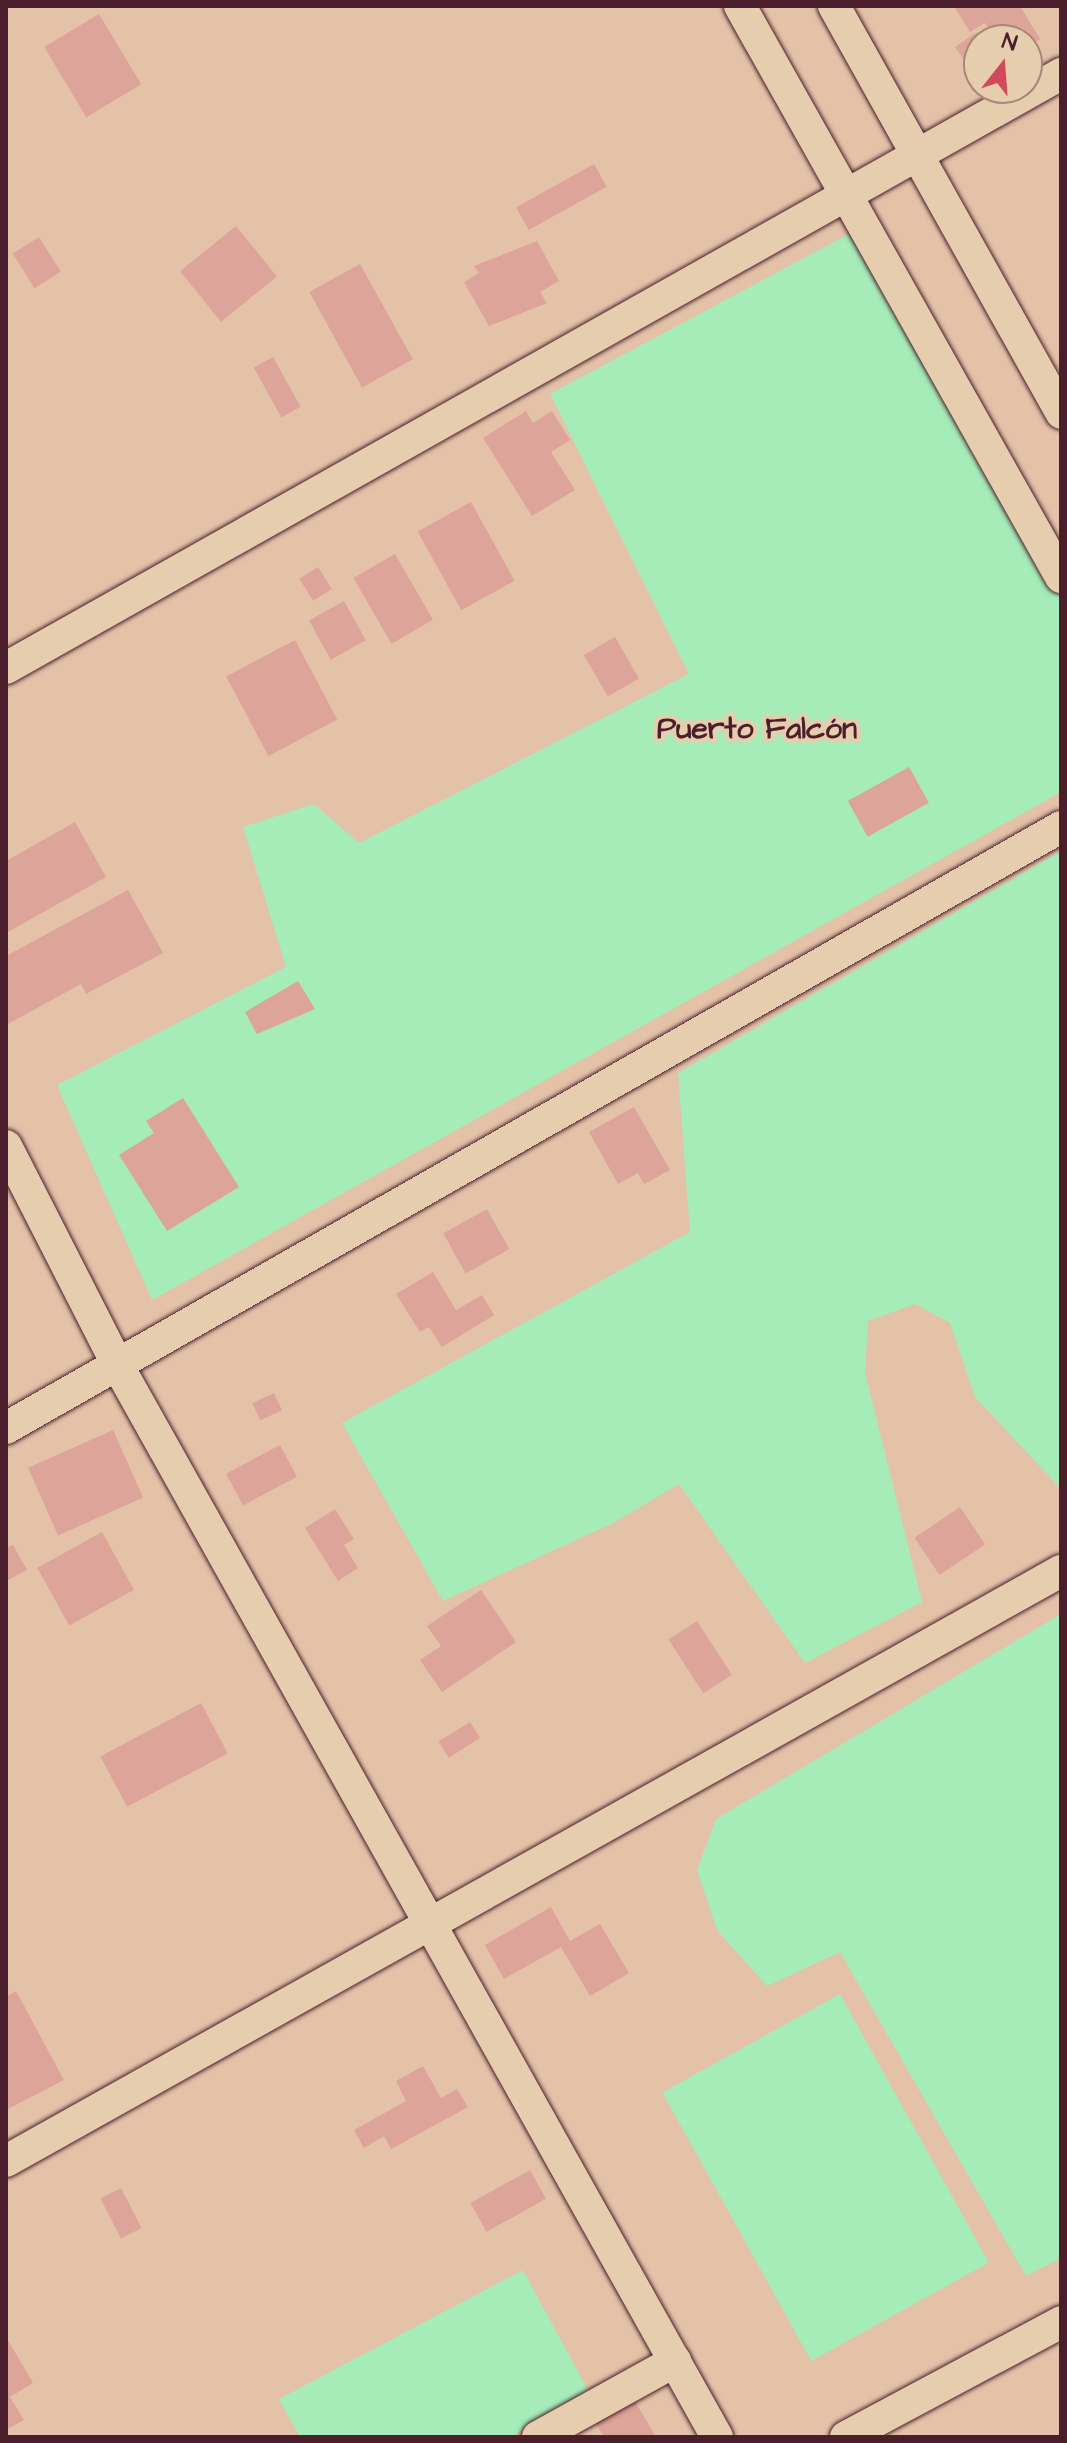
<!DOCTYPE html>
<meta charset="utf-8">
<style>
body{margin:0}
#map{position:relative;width:1067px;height:2443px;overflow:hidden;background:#e4c2a8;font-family:"Architects Daughter",sans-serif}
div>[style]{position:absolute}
.green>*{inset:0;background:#a5ecb9;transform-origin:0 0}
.building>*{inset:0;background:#dda499;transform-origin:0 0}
.roads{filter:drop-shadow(0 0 2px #4a1f2b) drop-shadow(0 0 2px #4a1f2b)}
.minor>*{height:32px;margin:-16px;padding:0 16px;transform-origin:16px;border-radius:16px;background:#e6cdae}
span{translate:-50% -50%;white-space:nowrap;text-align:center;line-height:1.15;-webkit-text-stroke:8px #e6cdae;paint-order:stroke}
.quarter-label{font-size:30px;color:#4a1f2b;font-weight:700}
.frame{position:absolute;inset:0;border:8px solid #4a1f2b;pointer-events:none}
.north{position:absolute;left:963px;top:24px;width:80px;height:80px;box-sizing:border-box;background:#e6cdae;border:2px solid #a8877a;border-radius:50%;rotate:17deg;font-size:22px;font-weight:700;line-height:32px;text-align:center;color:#4a1f2b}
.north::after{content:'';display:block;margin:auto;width:28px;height:36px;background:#d1495b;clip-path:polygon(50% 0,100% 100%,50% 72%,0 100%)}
</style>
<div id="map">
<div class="green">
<div style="clip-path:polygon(864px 226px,1061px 581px,1061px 792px,152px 1300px,57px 1085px,286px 967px,243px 827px,314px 804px,359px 843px,689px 674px,550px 394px)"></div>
<div style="clip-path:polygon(1061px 851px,1061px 1489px,975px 1397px,950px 1323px,915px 1304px,868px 1321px,865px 1373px,922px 1602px,805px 1663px,679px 1484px,613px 1523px,443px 1601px,342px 1423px,690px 1232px,678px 1073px)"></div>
<div style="clip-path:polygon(1061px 1614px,1061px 2258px,1026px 2276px,840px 1952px,767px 1986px,717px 1930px,697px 1870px,716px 1819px)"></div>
<div style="left:840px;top:1994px;width:307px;height:203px;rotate:61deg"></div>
<div style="clip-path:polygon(523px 2270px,590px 2394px,510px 2437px,300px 2437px,279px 2399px)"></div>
</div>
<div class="building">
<div style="clip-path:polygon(954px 6px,1020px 6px,1040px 39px,1027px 47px,1027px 40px,996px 40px,985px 23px,970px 32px)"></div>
<div style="left:99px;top:14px;width:82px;height:64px;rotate:59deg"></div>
<div style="clip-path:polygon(977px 32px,979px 55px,966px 63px,955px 47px)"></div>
<div style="left:594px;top:164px;width:26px;height:89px;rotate:61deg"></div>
<div style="left:236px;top:226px;width:65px;height:72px;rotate:51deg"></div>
<div style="left:39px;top:237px;width:41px;height:31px;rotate:58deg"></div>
<div style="clip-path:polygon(537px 241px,559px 281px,540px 292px,547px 303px,489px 326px,464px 282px,479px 273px,474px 266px)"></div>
<div style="left:360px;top:264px;width:109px;height:58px;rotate:61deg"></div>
<div style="left:273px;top:357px;width:57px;height:22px;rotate:61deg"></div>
<div style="clip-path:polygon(526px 411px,533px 423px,552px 411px,570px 440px,551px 452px,575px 490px,532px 516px,483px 438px)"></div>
<div style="left:471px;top:502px;width:90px;height:61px;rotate:61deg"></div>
<div style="left:395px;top:554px;width:76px;height:48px;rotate:60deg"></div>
<div style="left:318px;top:567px;width:26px;height:22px;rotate:58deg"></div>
<div style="left:344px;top:601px;width:45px;height:40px;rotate:61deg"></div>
<div style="left:615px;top:637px;width:48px;height:36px;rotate:60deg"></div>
<div style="left:295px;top:640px;width:90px;height:78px;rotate:62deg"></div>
<div style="left:909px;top:767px;width:41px;height:70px;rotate:61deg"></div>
<div style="clip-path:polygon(75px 822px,106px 877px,6px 933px,6px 861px)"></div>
<div style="clip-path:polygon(128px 890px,163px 953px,86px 994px,81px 984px,8px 1024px,6px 956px)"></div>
<div style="clip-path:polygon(298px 981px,315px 1009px,257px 1034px,245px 1012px)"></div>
<div style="clip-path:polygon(183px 1098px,239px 1187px,167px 1231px,119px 1155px,154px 1133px,146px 1121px)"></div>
<div style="clip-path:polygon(634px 1107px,670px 1170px,644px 1184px,638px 1173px,618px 1184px,589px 1132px)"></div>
<div style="left:487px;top:1209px;width:46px;height:50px;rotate:61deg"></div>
<div style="clip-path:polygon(433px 1272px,456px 1310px,482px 1295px,494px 1315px,442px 1347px,429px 1327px,420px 1332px,396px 1294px)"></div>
<div style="left:274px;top:1393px;width:19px;height:24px;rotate:65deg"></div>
<div style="left:113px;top:1430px;width:74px;height:93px;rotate:66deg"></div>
<div style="left:280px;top:1445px;width:36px;height:61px;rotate:62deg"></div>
<div style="left:960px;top:1507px;width:45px;height:55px;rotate:56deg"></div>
<div style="clip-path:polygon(335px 1509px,354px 1539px,344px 1545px,358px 1568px,338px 1581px,305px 1528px)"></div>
<div style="left:102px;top:1532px;width:66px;height:74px;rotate:61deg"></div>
<div style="clip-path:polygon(13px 1545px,27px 1570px,6px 1581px,6px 1548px)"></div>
<div style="clip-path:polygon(481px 1590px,516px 1642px,442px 1692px,420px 1660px,441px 1646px,427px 1626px)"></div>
<div style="left:697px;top:1621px;width:64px;height:34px;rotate:57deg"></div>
<div style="left:201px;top:1703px;width:57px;height:114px;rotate:62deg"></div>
<div style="left:470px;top:1722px;width:19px;height:37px;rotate:58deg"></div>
<div style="clip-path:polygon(551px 1907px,570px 1941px,600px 1924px,629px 1973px,590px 1996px,561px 1947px,504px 1979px,485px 1945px)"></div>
<div style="clip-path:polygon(16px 1991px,64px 2080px,6px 2110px,6px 1997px)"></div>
<div style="clip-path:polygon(423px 2066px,441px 2098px,457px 2089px,468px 2107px,391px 2149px,384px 2136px,364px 2148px,354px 2130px,406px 2101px,396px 2081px)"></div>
<div style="left:530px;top:2170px;width:33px;height:68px;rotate:61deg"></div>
<div style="left:121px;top:2188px;width:45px;height:23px;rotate:63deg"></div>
<div style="clip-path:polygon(6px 2337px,33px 2383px,10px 2397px,24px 2420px,6px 2430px)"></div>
<div style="clip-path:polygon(632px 2396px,656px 2437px,604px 2437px,593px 2418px)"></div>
</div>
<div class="roads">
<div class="minor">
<div style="left:740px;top:6px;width:655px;rotate:60.66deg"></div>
<div style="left:834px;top:6px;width:466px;rotate:60.8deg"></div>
<div style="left:6px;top:668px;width:1211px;rotate:-29.38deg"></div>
<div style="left:6px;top:1146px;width:247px;rotate:63deg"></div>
<div style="left:118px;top:1366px;width:1227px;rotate:60.78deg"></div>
<div style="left:6px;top:1428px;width:1214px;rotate:-29.67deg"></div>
<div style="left:6px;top:2161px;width:1209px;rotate:-29.22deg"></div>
<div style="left:538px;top:2437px;width:157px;rotate:-29deg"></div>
<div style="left:846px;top:2437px;width:244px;rotate:-28.1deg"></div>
</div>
</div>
<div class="quarter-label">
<span style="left:757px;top:729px">Puerto Falcón</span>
</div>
<div class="frame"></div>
<div class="north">N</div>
</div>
